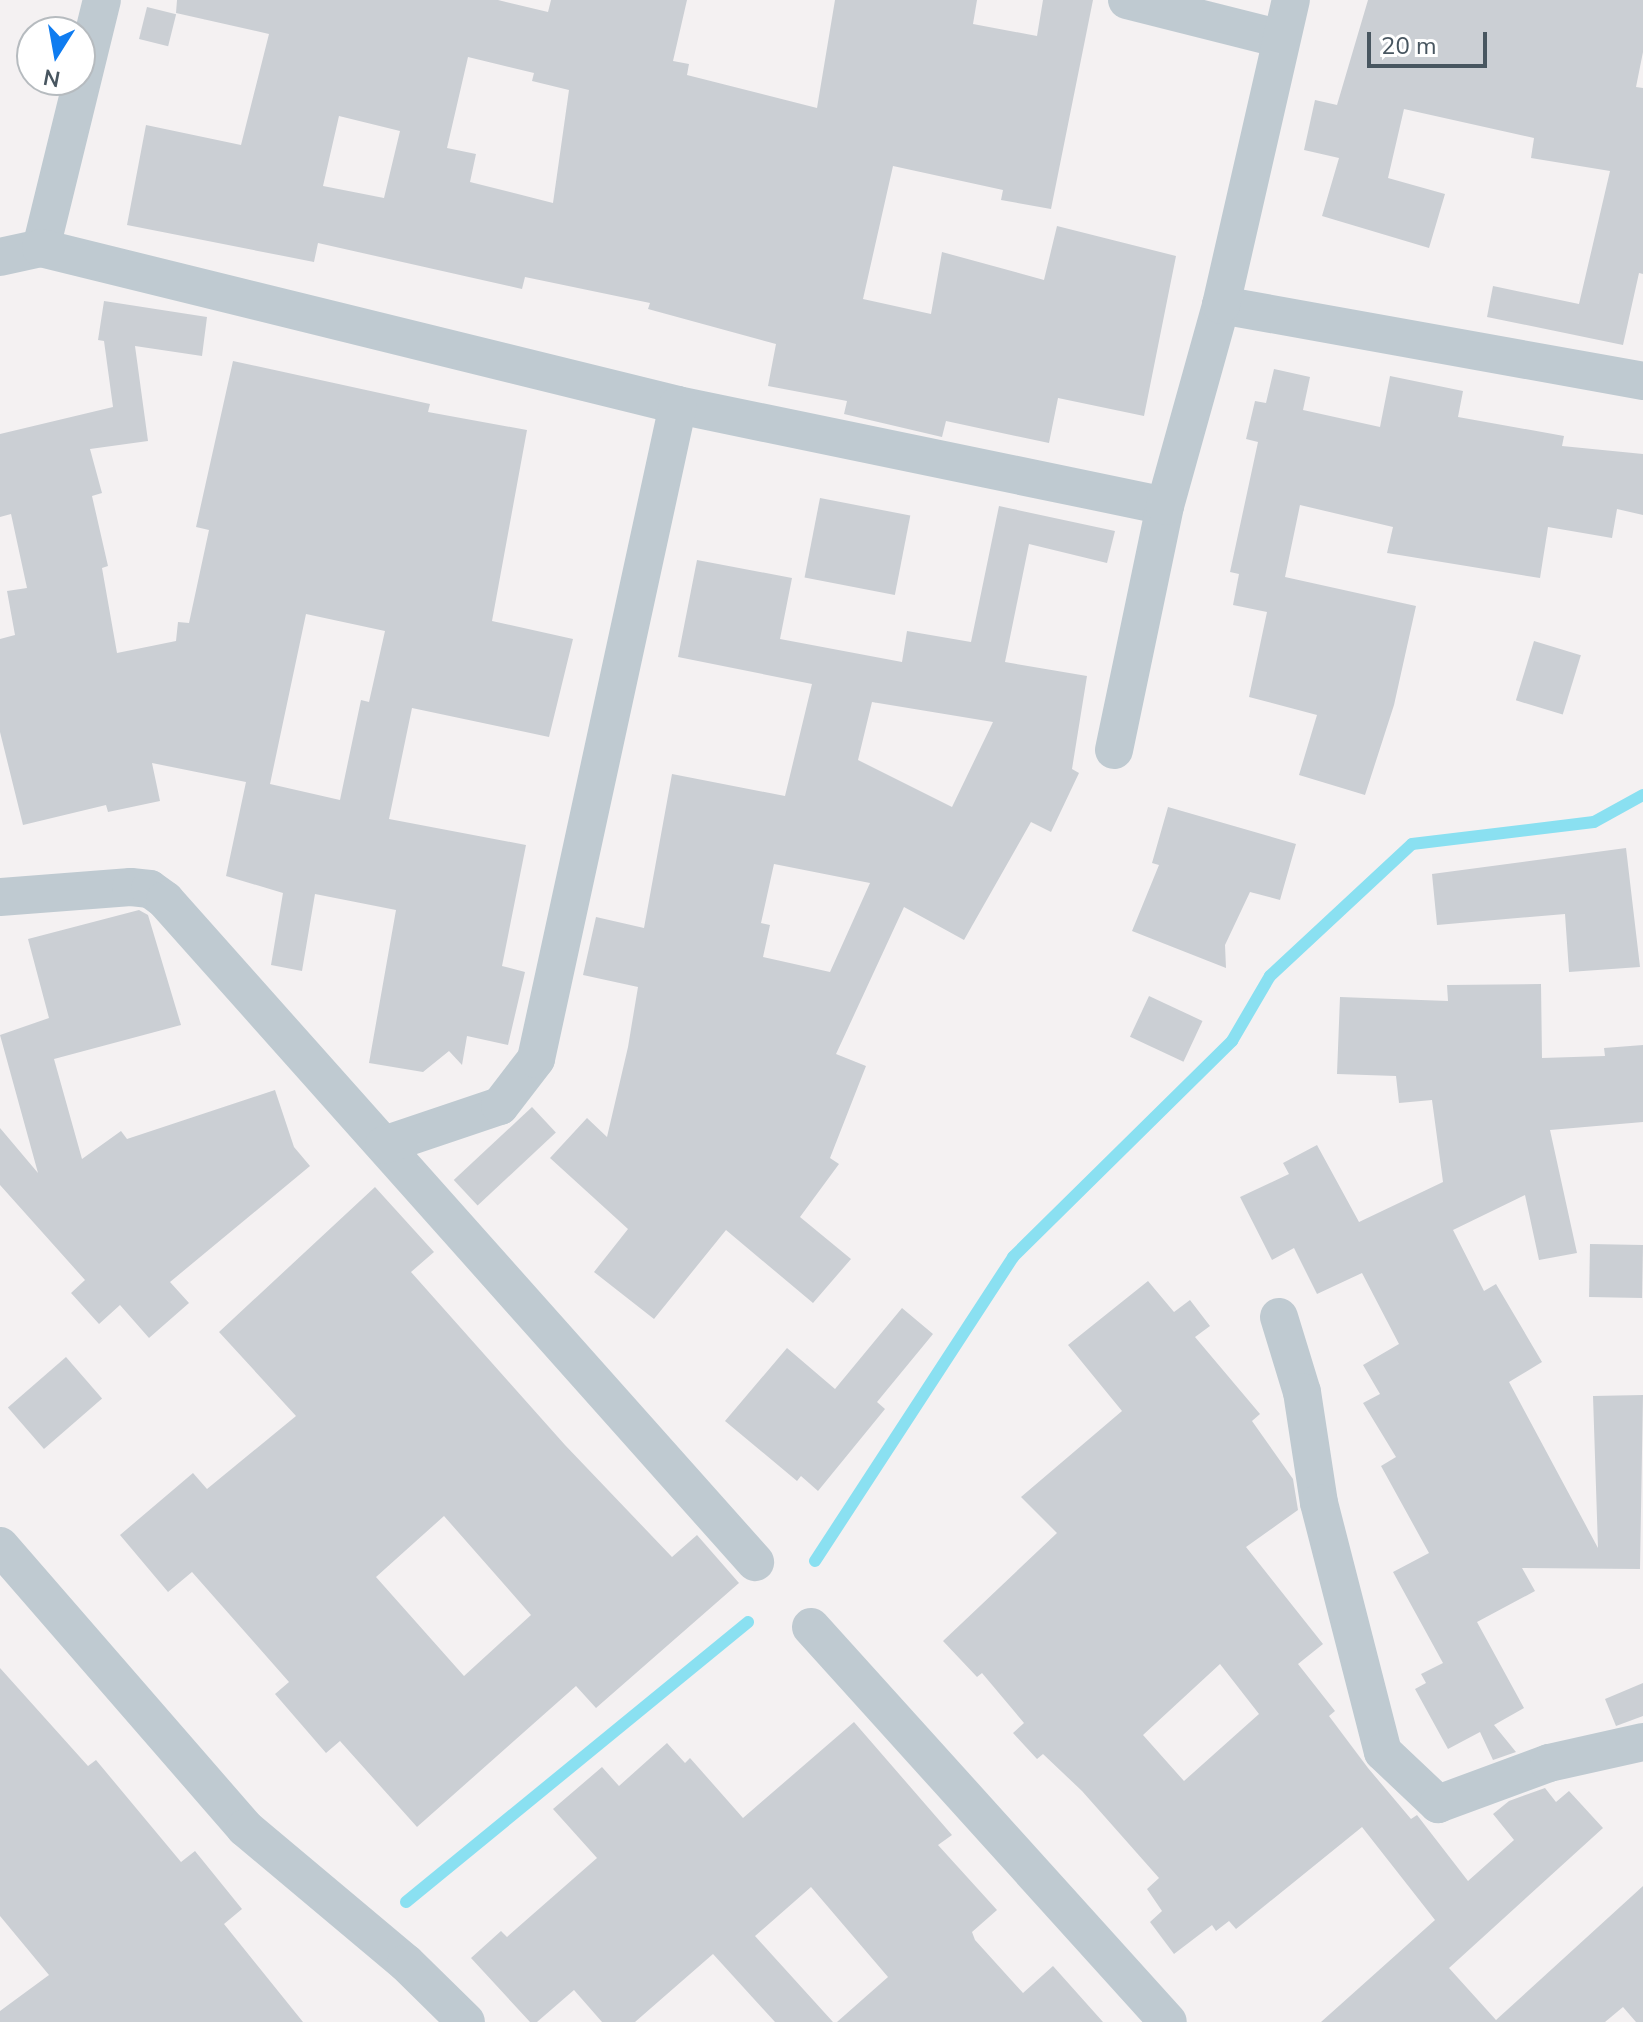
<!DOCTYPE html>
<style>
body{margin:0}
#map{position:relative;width:1643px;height:2022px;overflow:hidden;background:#f4f1f2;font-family:"Nunito Sans",sans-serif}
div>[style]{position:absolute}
.stream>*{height:12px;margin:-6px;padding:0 6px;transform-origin:6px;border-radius:6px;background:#8ae0f1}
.building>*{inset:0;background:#cbcfd4;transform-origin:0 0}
.minor>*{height:38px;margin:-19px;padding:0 19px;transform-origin:19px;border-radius:19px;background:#bfcad1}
span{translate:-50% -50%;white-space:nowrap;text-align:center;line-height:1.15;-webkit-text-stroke:7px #fff;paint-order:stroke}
.north{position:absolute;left:16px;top:16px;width:80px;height:80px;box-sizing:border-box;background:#fff;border:2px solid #b6bbbf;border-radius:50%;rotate:191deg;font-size:22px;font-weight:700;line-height:32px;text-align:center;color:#485660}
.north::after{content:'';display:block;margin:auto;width:28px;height:36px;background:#0f7cf0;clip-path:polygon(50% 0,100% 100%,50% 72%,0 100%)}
.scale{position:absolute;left:1367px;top:32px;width:120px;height:36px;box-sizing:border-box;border:4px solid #485660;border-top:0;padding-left:10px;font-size:24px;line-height:28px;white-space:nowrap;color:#485660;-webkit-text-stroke:6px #fff;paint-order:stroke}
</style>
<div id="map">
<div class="stream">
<div style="left:815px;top:1561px;width:363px;rotate:-56.9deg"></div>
<div style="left:1013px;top:1257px;width:308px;rotate:-44.6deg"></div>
<div style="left:1232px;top:1041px;width:75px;rotate:-59.7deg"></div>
<div style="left:1270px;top:976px;width:194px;rotate:-42.9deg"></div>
<div style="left:1412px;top:844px;width:183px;rotate:-6.9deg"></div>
<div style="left:1594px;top:822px;width:56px;rotate:-28.9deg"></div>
<div style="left:406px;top:1902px;width:442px;rotate:-39.3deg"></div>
</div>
<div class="building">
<div style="clip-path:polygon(evenodd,177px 0,498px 0,548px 12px,551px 0,687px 0,673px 61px,689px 64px,687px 75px,817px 108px,835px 0,977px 0,973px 24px,1037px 36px,1043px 0,1093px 0,1051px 209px,1001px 200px,1003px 190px,893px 166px,863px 299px,931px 314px,942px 252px,1044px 280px,1057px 226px,1176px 256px,1144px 416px,1058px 398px,1049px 443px,946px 421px,942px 437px,844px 414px,847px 401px,768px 386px,776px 344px,648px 309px,650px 303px,525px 277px,522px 289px,318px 243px,314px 262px,127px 225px,146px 125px,241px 145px,269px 34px,176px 13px,177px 0,468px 57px,534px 73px,532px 81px,569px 90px,553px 203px,470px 182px,476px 154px,447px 148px,468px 57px,177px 0,339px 116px,400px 131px,384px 198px,323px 186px,339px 116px)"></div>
<div style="clip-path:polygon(1368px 0,1643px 0,1643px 52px,1636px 87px,1643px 88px,1643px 274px,1639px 273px,1623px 345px,1487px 317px,1493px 286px,1579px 304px,1610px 171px,1531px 158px,1534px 138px,1404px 109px,1388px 178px,1445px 194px,1429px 248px,1322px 216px,1339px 158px,1304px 150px,1315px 100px,1337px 105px)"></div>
<div style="left:147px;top:7px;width:30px;height:33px;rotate:14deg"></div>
<div style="clip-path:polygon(evenodd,104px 301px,207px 317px,202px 356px,135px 346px,148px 441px,90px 449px,102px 493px,92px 496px,108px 566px,102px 568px,117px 653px,176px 641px,178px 622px,189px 623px,209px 530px,196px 527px,233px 361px,430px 404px,428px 412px,527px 430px,492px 621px,573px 639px,549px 737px,412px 708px,389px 819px,526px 845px,502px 966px,525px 972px,508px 1045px,467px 1036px,462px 1065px,449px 1051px,423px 1072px,369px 1063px,396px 910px,315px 894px,302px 971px,271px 965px,283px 893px,226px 876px,246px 782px,152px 763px,160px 801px,108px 812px,106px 805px,23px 825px,0 732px,0 639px,15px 635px,7px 591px,27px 588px,11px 514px,0 517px,0 434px,113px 407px,104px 341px,98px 340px,104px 301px,306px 614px,385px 631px,369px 702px,361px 700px,340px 800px,270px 784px,306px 614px)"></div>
<div style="clip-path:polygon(1274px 369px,1310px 377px,1303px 410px,1380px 427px,1390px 376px,1463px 391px,1458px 417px,1564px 436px,1562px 446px,1643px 454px,1643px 515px,1617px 509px,1612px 538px,1548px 527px,1540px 578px,1387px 553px,1393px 527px,1300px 505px,1285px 577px,1416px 606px,1394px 705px,1365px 795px,1299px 775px,1317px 715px,1249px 697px,1267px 612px,1233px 605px,1239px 574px,1230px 572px,1258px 442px,1246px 439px,1255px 401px,1266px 403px)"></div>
<div style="left:820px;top:498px;width:92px;height:81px;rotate:11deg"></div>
<div style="clip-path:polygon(evenodd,999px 506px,1115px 531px,1107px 563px,1029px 544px,1005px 662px,1087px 676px,1072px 769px,1079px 773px,1051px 832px,1031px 822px,964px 940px,904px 907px,836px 1054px,866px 1066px,830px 1158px,839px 1164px,800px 1217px,851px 1259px,813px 1303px,726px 1230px,654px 1319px,594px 1272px,628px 1229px,550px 1158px,587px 1118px,607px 1137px,628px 1047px,638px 987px,583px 975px,596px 917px,644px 928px,672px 774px,785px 796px,812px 684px,678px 657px,697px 560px,792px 578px,780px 639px,902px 662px,907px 631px,971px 642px,999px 506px,872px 702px,993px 722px,952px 807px,858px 760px,872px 702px,999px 506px,774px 864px,870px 883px,830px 972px,763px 957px,770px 925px,761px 923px,774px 864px)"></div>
<div style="left:1534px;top:641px;width:49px;height:62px;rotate:17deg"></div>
<div style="clip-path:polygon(1168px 807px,1296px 844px,1280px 900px,1250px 892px,1225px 945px,1226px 968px,1132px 931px,1159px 865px,1152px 863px)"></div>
<div style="clip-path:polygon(1626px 848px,1640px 967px,1569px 972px,1565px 914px,1437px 925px,1432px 874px)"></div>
<div style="clip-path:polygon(139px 910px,148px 915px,181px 1025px,54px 1059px,82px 1159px,121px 1131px,127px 1139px,275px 1090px,294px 1147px,310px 1166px,170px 1282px,189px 1303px,149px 1338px,120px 1305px,99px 1324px,71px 1293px,85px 1280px,0 1185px,0 1128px,38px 1173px,0 1035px,49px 1018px,28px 939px)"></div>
<div style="clip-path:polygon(1541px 984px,1542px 1058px,1605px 1056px,1604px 1048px,1643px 1045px,1643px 1122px,1550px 1130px,1577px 1253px,1539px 1260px,1525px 1195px,1453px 1230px,1484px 1291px,1496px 1284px,1542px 1362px,1509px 1382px,1598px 1548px,1593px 1396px,1643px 1395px,1640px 1569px,1522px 1568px,1535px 1591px,1477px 1622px,1524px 1708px,1494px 1725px,1516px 1752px,1493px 1760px,1480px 1732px,1448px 1749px,1415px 1689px,1426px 1683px,1421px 1674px,1443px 1663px,1393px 1572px,1429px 1553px,1381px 1466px,1396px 1457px,1363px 1403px,1380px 1394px,1363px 1365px,1399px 1344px,1362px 1273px,1317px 1294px,1294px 1248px,1272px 1260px,1240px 1197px,1289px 1174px,1283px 1163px,1317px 1145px,1359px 1222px,1443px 1182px,1432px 1100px,1399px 1103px,1396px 1076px,1337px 1074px,1340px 997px,1448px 1001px,1447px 985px)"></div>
<div style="left:1149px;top:996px;width:59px;height:45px;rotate:25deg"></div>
<div style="left:532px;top:1107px;width:35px;height:107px;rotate:47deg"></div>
<div style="clip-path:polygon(evenodd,375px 1187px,434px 1252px,411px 1272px,565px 1445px,672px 1557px,697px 1535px,739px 1583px,596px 1708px,576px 1686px,417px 1827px,340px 1741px,326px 1753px,275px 1694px,289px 1682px,192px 1572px,168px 1592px,120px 1535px,193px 1473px,207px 1489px,296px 1416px,219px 1332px,375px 1187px,444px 1516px,531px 1615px,464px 1676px,376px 1577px,444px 1516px)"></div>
<div style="left:1590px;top:1244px;width:53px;height:53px;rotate:1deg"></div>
<div style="clip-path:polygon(evenodd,1148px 1281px,1174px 1312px,1190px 1300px,1210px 1326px,1195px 1337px,1260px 1414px,1252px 1421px,1293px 1479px,1298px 1510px,1246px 1547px,1323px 1644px,1298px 1664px,1335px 1711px,1329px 1716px,1368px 1768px,1411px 1819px,1417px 1815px,1468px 1881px,1514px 1840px,1493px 1814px,1509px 1801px,1545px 1788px,1556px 1802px,1569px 1791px,1603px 1828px,1449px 1968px,1496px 2020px,1643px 1886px,1643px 2022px,1636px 2022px,1623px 2007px,1605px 2022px,1321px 2022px,1435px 1920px,1362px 1827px,1236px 1929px,1229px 1921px,1216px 1931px,1212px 1925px,1174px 1954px,1150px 1922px,1162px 1911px,1147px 1889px,1159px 1878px,1082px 1791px,1043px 1754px,1037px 1759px,1013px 1733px,1024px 1723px,982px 1673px,977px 1677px,943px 1641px,1057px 1533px,1021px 1497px,1122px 1411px,1068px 1345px,1148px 1281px,1220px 1664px,1259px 1714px,1184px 1781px,1143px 1735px,1220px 1664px)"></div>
<div style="clip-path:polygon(902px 1308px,933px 1334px,877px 1402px,885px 1409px,818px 1491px,801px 1476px,797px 1481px,725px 1421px,787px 1348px,835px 1389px)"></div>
<div style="left:66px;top:1357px;width:55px;height:77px;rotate:49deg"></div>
<div style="clip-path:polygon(0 1668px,88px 1766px,96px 1760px,181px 1862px,195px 1851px,242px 1909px,224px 1924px,303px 2022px,0 2022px,0 2011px,49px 1975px,0 1916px)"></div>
<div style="clip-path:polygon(1643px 1683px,1643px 1716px,1616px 1726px,1605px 1699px)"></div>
<div style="clip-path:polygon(854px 1722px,952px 1835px,938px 1845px,997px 1910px,972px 1932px,975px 1940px,1023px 1993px,1053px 1966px,1103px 2022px,837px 2022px,888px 1977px,811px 1887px,755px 1936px,833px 2022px,775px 2022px,713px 1954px,635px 2022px,602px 2022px,574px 1990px,537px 2022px,530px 2022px,471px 1958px,501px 1931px,507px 1937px,597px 1858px,553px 1809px,602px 1767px,619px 1786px,667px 1743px,685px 1763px,690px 1758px,743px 1818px)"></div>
</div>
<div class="minor">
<div style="left:1127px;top:0;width:159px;rotate:14.2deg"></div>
<div style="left:41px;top:248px;width:255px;rotate:-76.2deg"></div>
<div style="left:0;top:257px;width:42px;rotate:-12.4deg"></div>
<div style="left:41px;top:248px;width:656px;rotate:13.85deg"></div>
<div style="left:678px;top:405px;width:497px;rotate:11.7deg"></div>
<div style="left:1221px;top:305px;width:429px;rotate:10.2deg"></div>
<div style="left:1114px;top:750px;width:249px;rotate:-78.2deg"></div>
<div style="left:1165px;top:506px;width:209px;rotate:-74.4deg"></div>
<div style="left:1221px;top:305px;width:313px;rotate:-77.1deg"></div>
<div style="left:0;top:897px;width:131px;rotate:-4.4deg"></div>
<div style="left:131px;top:887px;width:19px;rotate:6deg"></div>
<div style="left:150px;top:889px;width:19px;rotate:36deg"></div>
<div style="left:165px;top:900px;width:887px;rotate:48.29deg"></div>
<div style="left:384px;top:1145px;width:122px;rotate:-18.6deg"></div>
<div style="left:500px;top:1106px;width:59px;rotate:-52.5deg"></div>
<div style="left:536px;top:1059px;width:669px;rotate:-77.75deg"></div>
<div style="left:1279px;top:1317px;width:78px;rotate:73deg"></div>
<div style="left:1302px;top:1392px;width:112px;rotate:81.3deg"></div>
<div style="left:1319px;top:1503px;width:257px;rotate:75.6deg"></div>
<div style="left:1383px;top:1752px;width:76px;rotate:43.4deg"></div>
<div style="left:1438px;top:1804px;width:118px;rotate:-20.3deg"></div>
<div style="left:1549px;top:1763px;width:96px;rotate:-12.6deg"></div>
<div style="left:0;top:1546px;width:374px;rotate:49deg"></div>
<div style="left:245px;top:1828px;width:210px;rotate:40deg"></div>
<div style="left:406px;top:1963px;width:84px;rotate:44.5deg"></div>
<div style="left:811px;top:1627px;width:532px;rotate:47.89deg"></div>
</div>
<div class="north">N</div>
<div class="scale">20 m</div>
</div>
